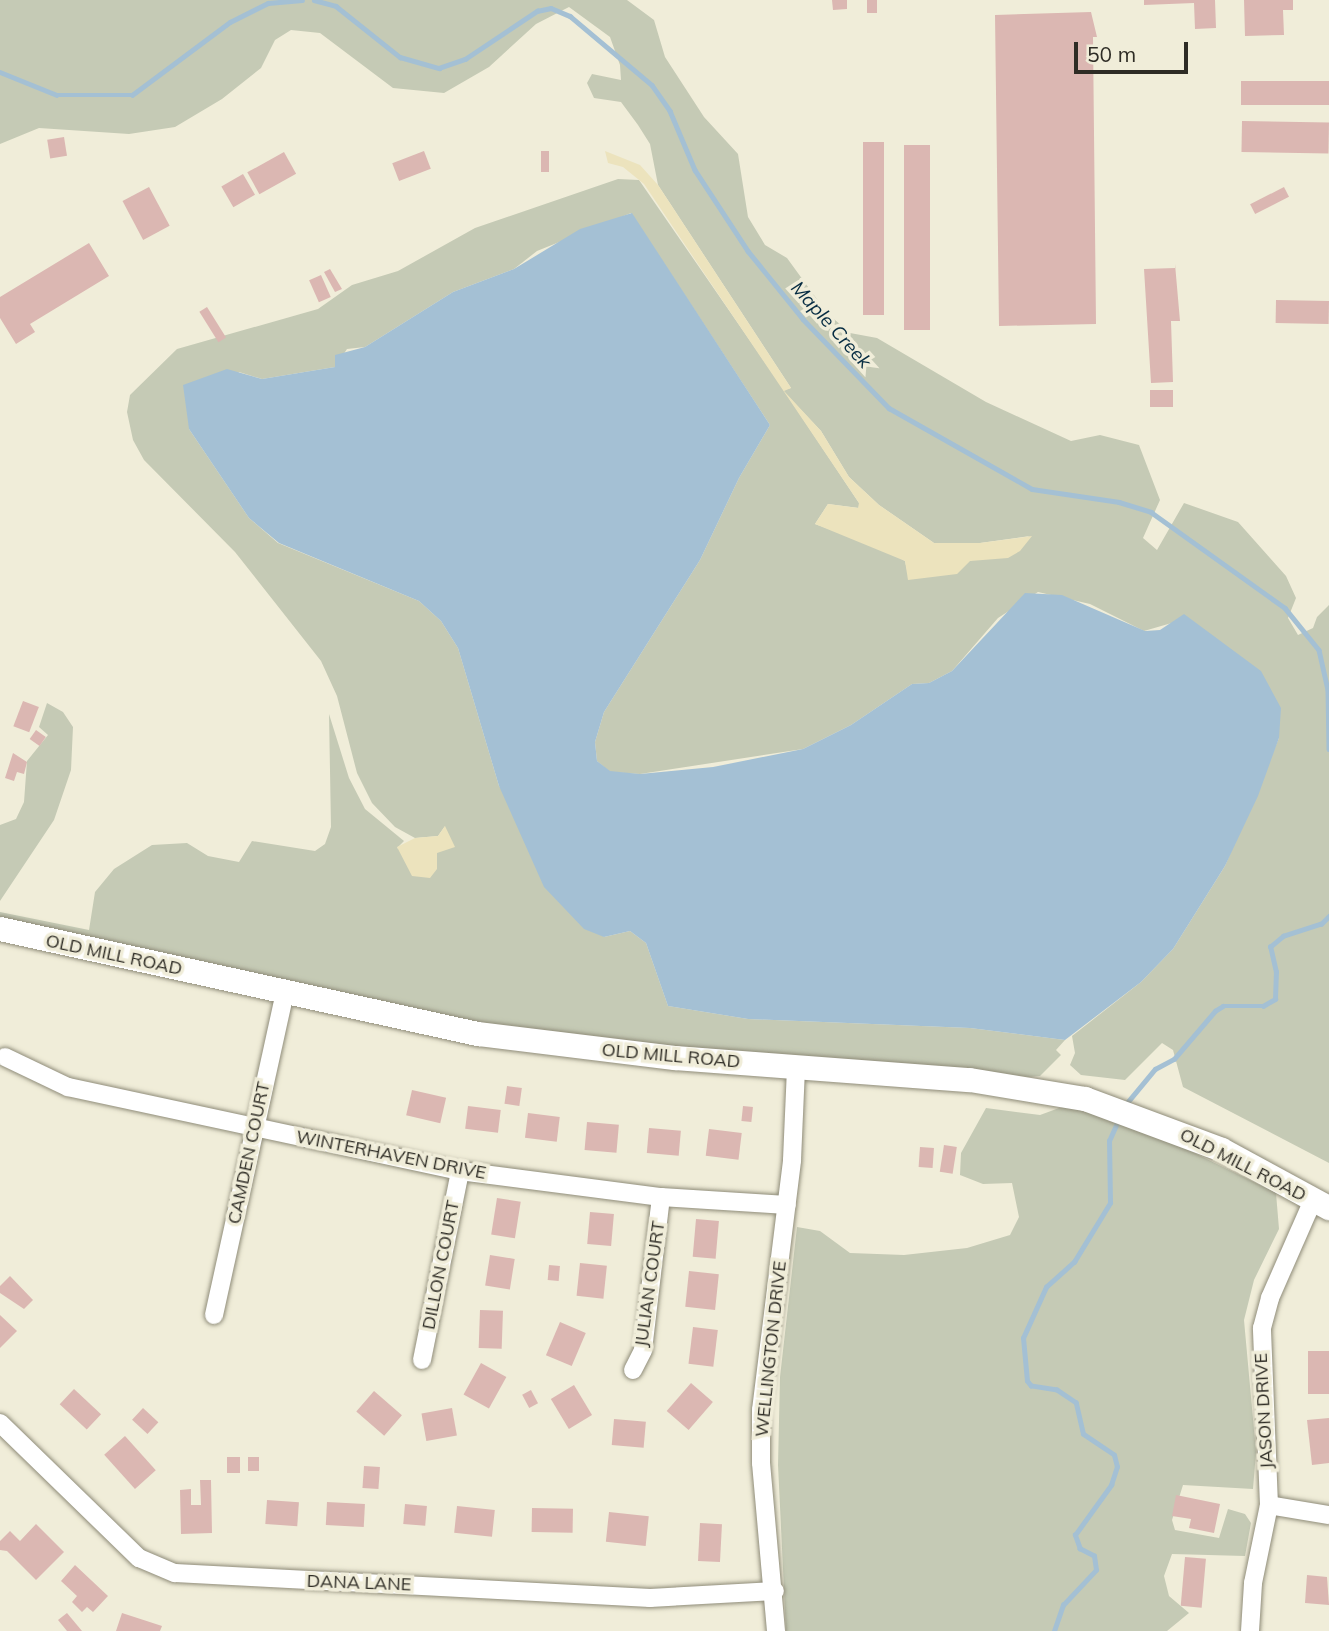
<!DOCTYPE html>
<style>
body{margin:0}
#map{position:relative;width:1329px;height:1631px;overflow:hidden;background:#f0edd9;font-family:Mulish,sans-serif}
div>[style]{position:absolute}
.green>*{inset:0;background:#c5cab5}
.sand>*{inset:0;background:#ece3bd}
.water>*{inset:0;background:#a4c0d4}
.stream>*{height:4.5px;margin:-2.25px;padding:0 2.25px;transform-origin:2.25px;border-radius:2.25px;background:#a4c0d4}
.building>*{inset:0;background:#dbb7b2;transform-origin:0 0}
.roads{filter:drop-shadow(0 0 2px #8f8c79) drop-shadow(0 0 2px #8f8c79)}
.street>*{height:18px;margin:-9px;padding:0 9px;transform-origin:9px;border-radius:9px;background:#fff}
.secondary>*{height:24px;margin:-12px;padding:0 12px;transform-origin:12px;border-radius:12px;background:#fff}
span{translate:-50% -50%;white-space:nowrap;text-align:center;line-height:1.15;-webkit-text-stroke:7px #f0edd9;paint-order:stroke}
.street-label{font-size:18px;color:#2e2c25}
.water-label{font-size:19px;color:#062c42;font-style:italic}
.scale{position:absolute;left:1074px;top:42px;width:114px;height:32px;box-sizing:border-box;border:4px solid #2e2c25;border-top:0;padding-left:9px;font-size:21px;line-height:24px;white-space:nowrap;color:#2e2c25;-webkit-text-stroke:5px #f0edd9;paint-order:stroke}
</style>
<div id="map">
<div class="green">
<div style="clip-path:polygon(evenodd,0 0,627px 0,654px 20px,665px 57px,704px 117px,738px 154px,748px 217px,765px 245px,787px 258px,827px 313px,850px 333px,877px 338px,986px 402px,1071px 441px,1100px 435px,1139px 445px,1160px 500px,1143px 538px,1157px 550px,1184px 503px,1238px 522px,1286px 576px,1296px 598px,1288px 618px,1298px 635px,1313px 628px,1317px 617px,1329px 605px,1329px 1163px,1183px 1087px,1173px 1050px,1162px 1043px,1125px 1080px,1081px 1075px,1070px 1065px,1075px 1053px,1072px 1036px,1141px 982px,1173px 949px,1225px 866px,1279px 738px,1175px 622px,1144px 631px,1090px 604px,1038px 592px,998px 618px,952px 671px,929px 683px,912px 684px,851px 725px,803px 749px,640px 774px,610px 772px,597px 761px,595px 742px,604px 712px,700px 560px,739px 478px,770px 425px,631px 213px,537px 251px,514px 269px,453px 292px,365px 347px,347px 349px,335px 367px,262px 379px,239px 372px,189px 429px,249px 518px,278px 543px,419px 601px,441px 621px,458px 648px,499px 786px,604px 937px,630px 931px,646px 943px,668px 1006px,748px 1019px,970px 1028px,1065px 1040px,1056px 1050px,1061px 1055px,1040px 1076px,1029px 1077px,756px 1055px,499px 1028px,0 921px,0 912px,89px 930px,95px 892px,114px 869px,152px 845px,187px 843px,208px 856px,239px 862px,252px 841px,315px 851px,325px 844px,331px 827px,329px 714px,349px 778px,365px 809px,404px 841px,397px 848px,437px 869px,437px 853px,445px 826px,438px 836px,415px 838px,395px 827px,372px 803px,357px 773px,337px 696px,321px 661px,235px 552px,144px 460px,133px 440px,127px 412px,130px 395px,177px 349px,318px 309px,352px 285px,398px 271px,475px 228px,618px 179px,639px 180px,784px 390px,791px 388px,658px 185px,650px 144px,638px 125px,621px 102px,594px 98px,587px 83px,592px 74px,621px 80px,620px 65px,610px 37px,569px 7px,536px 24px,489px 67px,444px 93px,393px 88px,320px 33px,291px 30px,275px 40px,261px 68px,222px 99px,175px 127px,129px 134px,39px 128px,0 144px,0 0,787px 395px,821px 431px,849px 477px,879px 505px,934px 543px,980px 543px,1030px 536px,970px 561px,907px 570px,905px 561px,885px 549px,815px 524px,828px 504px,859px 508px,859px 503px,787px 395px)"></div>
<div style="clip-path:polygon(47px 703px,63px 712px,73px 727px,71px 770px,54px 820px,0 901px,0 825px,16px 819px,24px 802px,27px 761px,48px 735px,39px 727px)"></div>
<div style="clip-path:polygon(1070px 1104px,1166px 1139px,1276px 1193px,1279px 1229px,1254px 1280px,1244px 1320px,1256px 1452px,1253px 1489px,1183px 1485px,1172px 1520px,1175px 1530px,1219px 1538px,1228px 1509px,1245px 1514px,1251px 1523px,1245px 1556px,1172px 1554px,1164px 1576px,1169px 1596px,1189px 1613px,1167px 1631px,786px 1631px,778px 1465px,780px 1377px,797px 1227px,820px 1231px,850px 1253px,904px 1255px,967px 1248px,1010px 1235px,1019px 1217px,1012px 1183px,983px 1184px,960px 1175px,961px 1153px,986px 1108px,1040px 1115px)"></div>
</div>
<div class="sand">
<div style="clip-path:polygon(605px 151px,640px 165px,658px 185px,791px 388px,784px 391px,821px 431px,849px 477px,879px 505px,934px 543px,980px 543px,1032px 536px,1020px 551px,1008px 558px,970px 561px,957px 574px,908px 580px,905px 561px,815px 524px,828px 504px,858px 508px,859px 503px,644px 184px,623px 167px,608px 163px)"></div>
<div style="clip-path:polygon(445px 826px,455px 847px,437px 853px,437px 869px,430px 878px,412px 876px,397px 847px,415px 838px,438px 836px)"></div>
</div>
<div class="water">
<div style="clip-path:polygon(632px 213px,770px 425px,739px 478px,700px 560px,604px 712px,595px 742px,597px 761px,610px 771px,640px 774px,713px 767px,803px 749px,851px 725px,912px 684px,929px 683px,952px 671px,1025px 593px,1062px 595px,1145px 631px,1160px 630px,1184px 614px,1261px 671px,1281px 708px,1279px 738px,1258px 796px,1225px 866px,1173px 949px,1141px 982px,1065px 1040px,970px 1028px,748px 1019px,668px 1006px,646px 943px,630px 931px,604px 937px,584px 929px,544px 887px,499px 786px,458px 648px,441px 621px,419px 601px,279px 543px,249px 518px,189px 429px,183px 385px,227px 369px,262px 379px,335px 367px,335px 355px,365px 347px,453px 292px,514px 269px,580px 229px)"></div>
</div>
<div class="stream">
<div style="left:314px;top:0;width:23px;rotate:15deg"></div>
<div style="left:336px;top:6px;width:82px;rotate:38.6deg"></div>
<div style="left:400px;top:57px;width:41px;rotate:15.8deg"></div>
<div style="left:439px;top:68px;width:28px;rotate:-19deg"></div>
<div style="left:465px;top:59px;width:87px;rotate:-33.7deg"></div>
<div style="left:537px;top:11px;width:14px;rotate:-12deg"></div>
<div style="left:551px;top:8px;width:21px;rotate:23deg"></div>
<div style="left:570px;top:16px;width:107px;rotate:40.1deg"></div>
<div style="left:652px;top:85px;width:32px;rotate:55deg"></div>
<div style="left:670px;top:111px;width:64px;rotate:67deg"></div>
<div style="left:695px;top:170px;width:97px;rotate:56.8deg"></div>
<div style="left:748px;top:251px;width:87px;rotate:51deg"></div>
<div style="left:803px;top:319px;width:124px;rotate:46deg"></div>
<div style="left:889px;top:408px;width:164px;rotate:29.5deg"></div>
<div style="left:1032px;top:489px;width:88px;rotate:8.5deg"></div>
<div style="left:1119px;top:502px;width:34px;rotate:17deg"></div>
<div style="left:1151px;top:512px;width:165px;rotate:35.6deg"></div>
<div style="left:1285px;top:608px;width:54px;rotate:51deg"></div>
<div style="left:1319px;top:650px;width:41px;rotate:77.3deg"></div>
<div style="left:1328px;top:690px;width:59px;rotate:89deg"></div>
<div style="left:0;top:72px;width:61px;rotate:22deg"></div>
<div style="left:57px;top:95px;width:75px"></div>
<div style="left:132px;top:95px;width:122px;rotate:-36.7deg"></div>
<div style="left:230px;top:22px;width:42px;rotate:-26.6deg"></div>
<div style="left:268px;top:3px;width:34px;rotate:-5deg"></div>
<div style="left:1126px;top:1104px;width:45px;rotate:-50.4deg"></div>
<div style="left:1155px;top:1069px;width:21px;rotate:-28deg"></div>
<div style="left:1174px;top:1059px;width:63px;rotate:-49.5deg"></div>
<div style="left:1215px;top:1011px;width:9px;rotate:-32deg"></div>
<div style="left:1223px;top:1006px;width:40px"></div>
<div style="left:1263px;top:1006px;width:14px;rotate:-30deg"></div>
<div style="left:1275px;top:999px;width:27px;rotate:-88deg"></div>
<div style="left:1276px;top:972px;width:26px;rotate:-103deg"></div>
<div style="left:1270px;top:947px;width:17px;rotate:-40deg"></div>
<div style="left:1283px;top:936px;width:40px;rotate:-18deg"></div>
<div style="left:1321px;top:924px;width:11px;rotate:-45deg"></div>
<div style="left:1054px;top:1631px;width:28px;rotate:-71deg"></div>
<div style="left:1063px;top:1605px;width:48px;rotate:-46.7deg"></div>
<div style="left:1096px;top:1570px;width:14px;rotate:-98deg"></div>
<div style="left:1094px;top:1556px;width:16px;rotate:-153deg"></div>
<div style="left:1080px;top:1549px;width:15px;rotate:-110deg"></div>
<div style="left:1075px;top:1535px;width:62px;rotate:-54.2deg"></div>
<div style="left:1111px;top:1485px;width:19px;rotate:-72deg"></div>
<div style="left:1117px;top:1467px;width:12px;rotate:-104deg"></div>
<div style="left:1114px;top:1455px;width:37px;rotate:-146deg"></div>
<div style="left:1083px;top:1434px;width:32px;rotate:-103deg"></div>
<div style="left:1076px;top:1403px;width:23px;rotate:-146deg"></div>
<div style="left:1057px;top:1390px;width:26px;rotate:-171deg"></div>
<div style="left:1031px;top:1386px;width:6px;rotate:-129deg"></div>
<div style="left:1027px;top:1381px;width:43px;rotate:-95.3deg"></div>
<div style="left:1023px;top:1338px;width:56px;rotate:-65.7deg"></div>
<div style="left:1046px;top:1287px;width:38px;rotate:-42deg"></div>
<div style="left:1074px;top:1262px;width:69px;rotate:-58.6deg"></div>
<div style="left:1110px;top:1203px;width:62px;rotate:-90.9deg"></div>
<div style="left:1109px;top:1141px;width:24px;rotate:-66deg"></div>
</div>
<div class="building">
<div style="clip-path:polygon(832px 0,847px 0,847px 9px,833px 10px)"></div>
<div style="left:867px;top:0;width:10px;height:13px"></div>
<div style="clip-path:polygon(1144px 0,1215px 0,1216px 28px,1195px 29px,1194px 3px,1144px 5px)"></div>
<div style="clip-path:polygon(1244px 0,1293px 0,1293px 10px,1283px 10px,1284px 35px,1245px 36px)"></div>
<div style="clip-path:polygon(1091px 12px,1097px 37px,1093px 37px,1096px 324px,999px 326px,995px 15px)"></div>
<div style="left:1241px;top:81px;width:88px;height:24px"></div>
<div style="left:1242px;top:121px;width:87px;height:31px;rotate:1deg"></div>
<div style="left:64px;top:137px;width:19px;height:17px;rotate:81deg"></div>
<div style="left:863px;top:142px;width:21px;height:173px"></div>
<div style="left:904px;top:145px;width:26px;height:185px"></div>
<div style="left:424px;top:151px;width:19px;height:34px;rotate:69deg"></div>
<div style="left:541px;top:151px;width:8px;height:21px"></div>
<div style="left:284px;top:152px;width:25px;height:42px;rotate:61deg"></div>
<div style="left:243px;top:174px;width:24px;height:25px;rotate:60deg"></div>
<div style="left:149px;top:187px;width:44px;height:30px;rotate:62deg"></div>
<div style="left:1284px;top:187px;width:11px;height:38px;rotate:63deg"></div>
<div style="clip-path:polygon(89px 243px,109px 276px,30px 324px,35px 332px,16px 344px,0 318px,0 297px)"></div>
<div style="clip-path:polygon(1175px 264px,1180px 321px,1171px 321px,1173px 382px,1151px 383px,1144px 269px,1175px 268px)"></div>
<div style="clip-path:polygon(330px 269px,342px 289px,335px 292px,324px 272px)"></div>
<div style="left:321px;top:275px;width:24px;height:13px;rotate:66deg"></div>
<div style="left:1276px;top:300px;width:53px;height:23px;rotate:1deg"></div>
<div style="left:207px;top:307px;width:36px;height:9px;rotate:58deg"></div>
<div style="left:1150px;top:390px;width:23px;height:17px"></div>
<div style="left:23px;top:701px;width:17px;height:27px;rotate:21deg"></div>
<div style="left:36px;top:730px;width:12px;height:11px;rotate:35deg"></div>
<div style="clip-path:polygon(13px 753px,27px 762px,24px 774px,17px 772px,14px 781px,5px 778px)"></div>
<div style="left:507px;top:1086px;width:15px;height:18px;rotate:8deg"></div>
<div style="left:412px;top:1090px;width:35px;height:26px;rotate:13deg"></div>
<div style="left:468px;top:1106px;width:33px;height:23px;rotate:7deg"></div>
<div style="left:743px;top:1106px;width:10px;height:15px;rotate:6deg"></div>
<div style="left:528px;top:1113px;width:32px;height:25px;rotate:7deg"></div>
<div style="left:587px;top:1122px;width:32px;height:28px;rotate:5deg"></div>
<div style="left:649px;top:1128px;width:32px;height:25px;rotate:5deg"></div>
<div style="left:709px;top:1129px;width:33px;height:27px;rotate:7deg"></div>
<div style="left:944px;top:1145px;width:13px;height:27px;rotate:9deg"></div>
<div style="left:920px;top:1147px;width:14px;height:20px;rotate:4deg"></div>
<div style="left:497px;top:1198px;width:24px;height:37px;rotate:9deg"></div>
<div style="left:590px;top:1212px;width:24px;height:32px;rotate:5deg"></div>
<div style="left:696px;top:1219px;width:23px;height:38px;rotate:5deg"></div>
<div style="left:490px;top:1255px;width:25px;height:31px;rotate:9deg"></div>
<div style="left:580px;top:1263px;width:27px;height:33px;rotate:6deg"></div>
<div style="left:549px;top:1265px;width:11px;height:15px;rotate:5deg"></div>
<div style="left:689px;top:1271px;width:30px;height:36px;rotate:6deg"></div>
<div style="clip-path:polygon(10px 1276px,33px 1300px,24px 1309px,0 1293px,0 1286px)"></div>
<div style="left:480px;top:1310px;width:23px;height:38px;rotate:2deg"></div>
<div style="clip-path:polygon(0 1315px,17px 1331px,0 1348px)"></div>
<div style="left:560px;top:1322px;width:28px;height:36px;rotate:23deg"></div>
<div style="left:693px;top:1327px;width:25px;height:37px;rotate:7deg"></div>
<div style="left:1329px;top:1351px;width:43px;height:21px;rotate:90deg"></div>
<div style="left:481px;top:1363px;width:29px;height:36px;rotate:29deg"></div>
<div style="left:691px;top:1383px;width:29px;height:37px;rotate:41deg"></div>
<div style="left:574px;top:1385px;width:35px;height:27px;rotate:59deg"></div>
<div style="left:74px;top:1389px;width:37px;height:21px;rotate:43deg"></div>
<div style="left:531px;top:1390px;width:15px;height:10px;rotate:62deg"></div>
<div style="left:374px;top:1391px;width:37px;height:27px;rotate:41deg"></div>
<div style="left:143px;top:1408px;width:21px;height:16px;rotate:43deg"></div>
<div style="left:452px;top:1408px;width:28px;height:31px;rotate:80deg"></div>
<div style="clip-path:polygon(1329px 1418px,1329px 1463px,1312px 1465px,1307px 1420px)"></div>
<div style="left:614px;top:1419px;width:32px;height:26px;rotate:5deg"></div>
<div style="left:125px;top:1436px;width:46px;height:28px;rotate:48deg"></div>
<div style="left:227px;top:1457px;width:13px;height:16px"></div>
<div style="left:248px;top:1457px;width:11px;height:14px"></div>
<div style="left:364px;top:1466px;width:16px;height:22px;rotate:4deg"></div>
<div style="clip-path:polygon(200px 1480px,211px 1480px,212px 1533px,181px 1534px,180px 1490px,191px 1489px,191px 1505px,201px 1505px)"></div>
<div style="clip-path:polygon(1176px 1495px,1220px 1504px,1214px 1533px,1189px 1528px,1191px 1519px,1172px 1516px)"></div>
<div style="left:267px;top:1500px;width:32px;height:24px;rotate:4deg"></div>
<div style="left:327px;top:1502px;width:38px;height:23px;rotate:3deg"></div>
<div style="left:405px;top:1504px;width:22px;height:20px;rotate:5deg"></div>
<div style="left:457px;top:1506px;width:38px;height:27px;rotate:6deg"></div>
<div style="left:532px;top:1508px;width:41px;height:24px;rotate:1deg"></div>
<div style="left:609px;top:1512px;width:40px;height:30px;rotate:6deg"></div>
<div style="left:700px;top:1523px;width:22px;height:38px;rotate:3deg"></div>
<div style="clip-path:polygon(36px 1524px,64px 1552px,36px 1580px,7px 1551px,0 1550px,0 1541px,10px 1531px,20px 1541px)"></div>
<div style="left:1185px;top:1557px;width:21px;height:49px;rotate:5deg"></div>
<div style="clip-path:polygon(75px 1565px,108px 1596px,93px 1612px,87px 1607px,82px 1612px,72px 1602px,77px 1596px,61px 1581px)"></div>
<div style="clip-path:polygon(1307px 1575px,1327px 1577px,1329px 1605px,1305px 1603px)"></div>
<div style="clip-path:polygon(67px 1613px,82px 1631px,67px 1631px,58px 1620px)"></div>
<div style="clip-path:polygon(122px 1613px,162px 1626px,160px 1631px,116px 1631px)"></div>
</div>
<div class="roads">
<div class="street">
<div style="left:5px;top:1057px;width:70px;rotate:25.5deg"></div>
<div style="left:68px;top:1087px;width:401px;rotate:12.1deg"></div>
<div style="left:460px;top:1171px;width:203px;rotate:7.4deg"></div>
<div style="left:661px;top:1197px;width:126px;rotate:3.6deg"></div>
<div style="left:214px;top:1315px;width:332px;rotate:-77.6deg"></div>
<div style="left:422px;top:1360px;width:193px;rotate:-78.6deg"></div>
<div style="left:633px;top:1370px;width:22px;rotate:-63deg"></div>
<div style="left:643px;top:1350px;width:154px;rotate:-83.3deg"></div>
<div style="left:0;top:1423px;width:194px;rotate:44.2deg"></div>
<div style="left:139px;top:1558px;width:39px;rotate:23deg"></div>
<div style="left:175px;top:1573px;width:476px;rotate:3deg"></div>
<div style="left:650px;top:1598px;width:125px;rotate:-3.2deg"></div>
<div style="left:1269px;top:1505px;width:61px;rotate:9.5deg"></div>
<div style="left:776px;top:1631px;width:169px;rotate:-95.1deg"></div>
<div style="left:761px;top:1463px;width:53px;rotate:-90deg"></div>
<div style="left:761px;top:1410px;width:252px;rotate:-82.9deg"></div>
<div style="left:792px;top:1160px;width:93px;rotate:-87.5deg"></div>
<div style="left:1250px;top:1631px;width:48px;rotate:-86.4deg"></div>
<div style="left:1253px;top:1583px;width:80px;rotate:-78.4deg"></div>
<div style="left:1269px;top:1505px;width:177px;rotate:-92.3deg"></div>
<div style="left:1262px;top:1328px;width:31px;rotate:-75deg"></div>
<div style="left:1270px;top:1298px;width:107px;rotate:-66.3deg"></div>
</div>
<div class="secondary">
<div style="left:0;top:929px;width:490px;rotate:12.4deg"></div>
<div style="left:479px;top:1034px;width:197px;rotate:7deg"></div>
<div style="left:675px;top:1058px;width:296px;rotate:4.3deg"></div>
<div style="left:970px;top:1080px;width:117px;rotate:9.4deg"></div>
<div style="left:1085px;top:1099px;width:146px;rotate:20.4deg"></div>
<div style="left:1222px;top:1150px;width:122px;rotate:28.5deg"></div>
</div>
</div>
<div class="street-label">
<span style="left:114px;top:955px;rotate:12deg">OLD MILL ROAD</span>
<span style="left:671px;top:1056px;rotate:5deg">OLD MILL ROAD</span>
<span style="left:249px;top:1153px;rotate:-78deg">CAMDEN COURT</span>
<span style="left:391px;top:1155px;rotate:11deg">WINTERHAVEN DRIVE</span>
<span style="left:1243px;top:1165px;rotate:27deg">OLD MILL ROAD</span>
<span style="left:441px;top:1265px;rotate:-79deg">DILLON COURT</span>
<span style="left:650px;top:1284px;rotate:-82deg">JULIAN COURT</span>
<span style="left:771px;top:1349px;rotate:-84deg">WELLINGTON DRIVE</span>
<span style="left:1264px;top:1411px;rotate:-93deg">JASON DRIVE</span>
<span style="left:359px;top:1583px;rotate:2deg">DANA LANE</span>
</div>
<div class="water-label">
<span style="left:831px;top:325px;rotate:48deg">Maple Creek</span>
</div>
<div class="scale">50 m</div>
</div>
